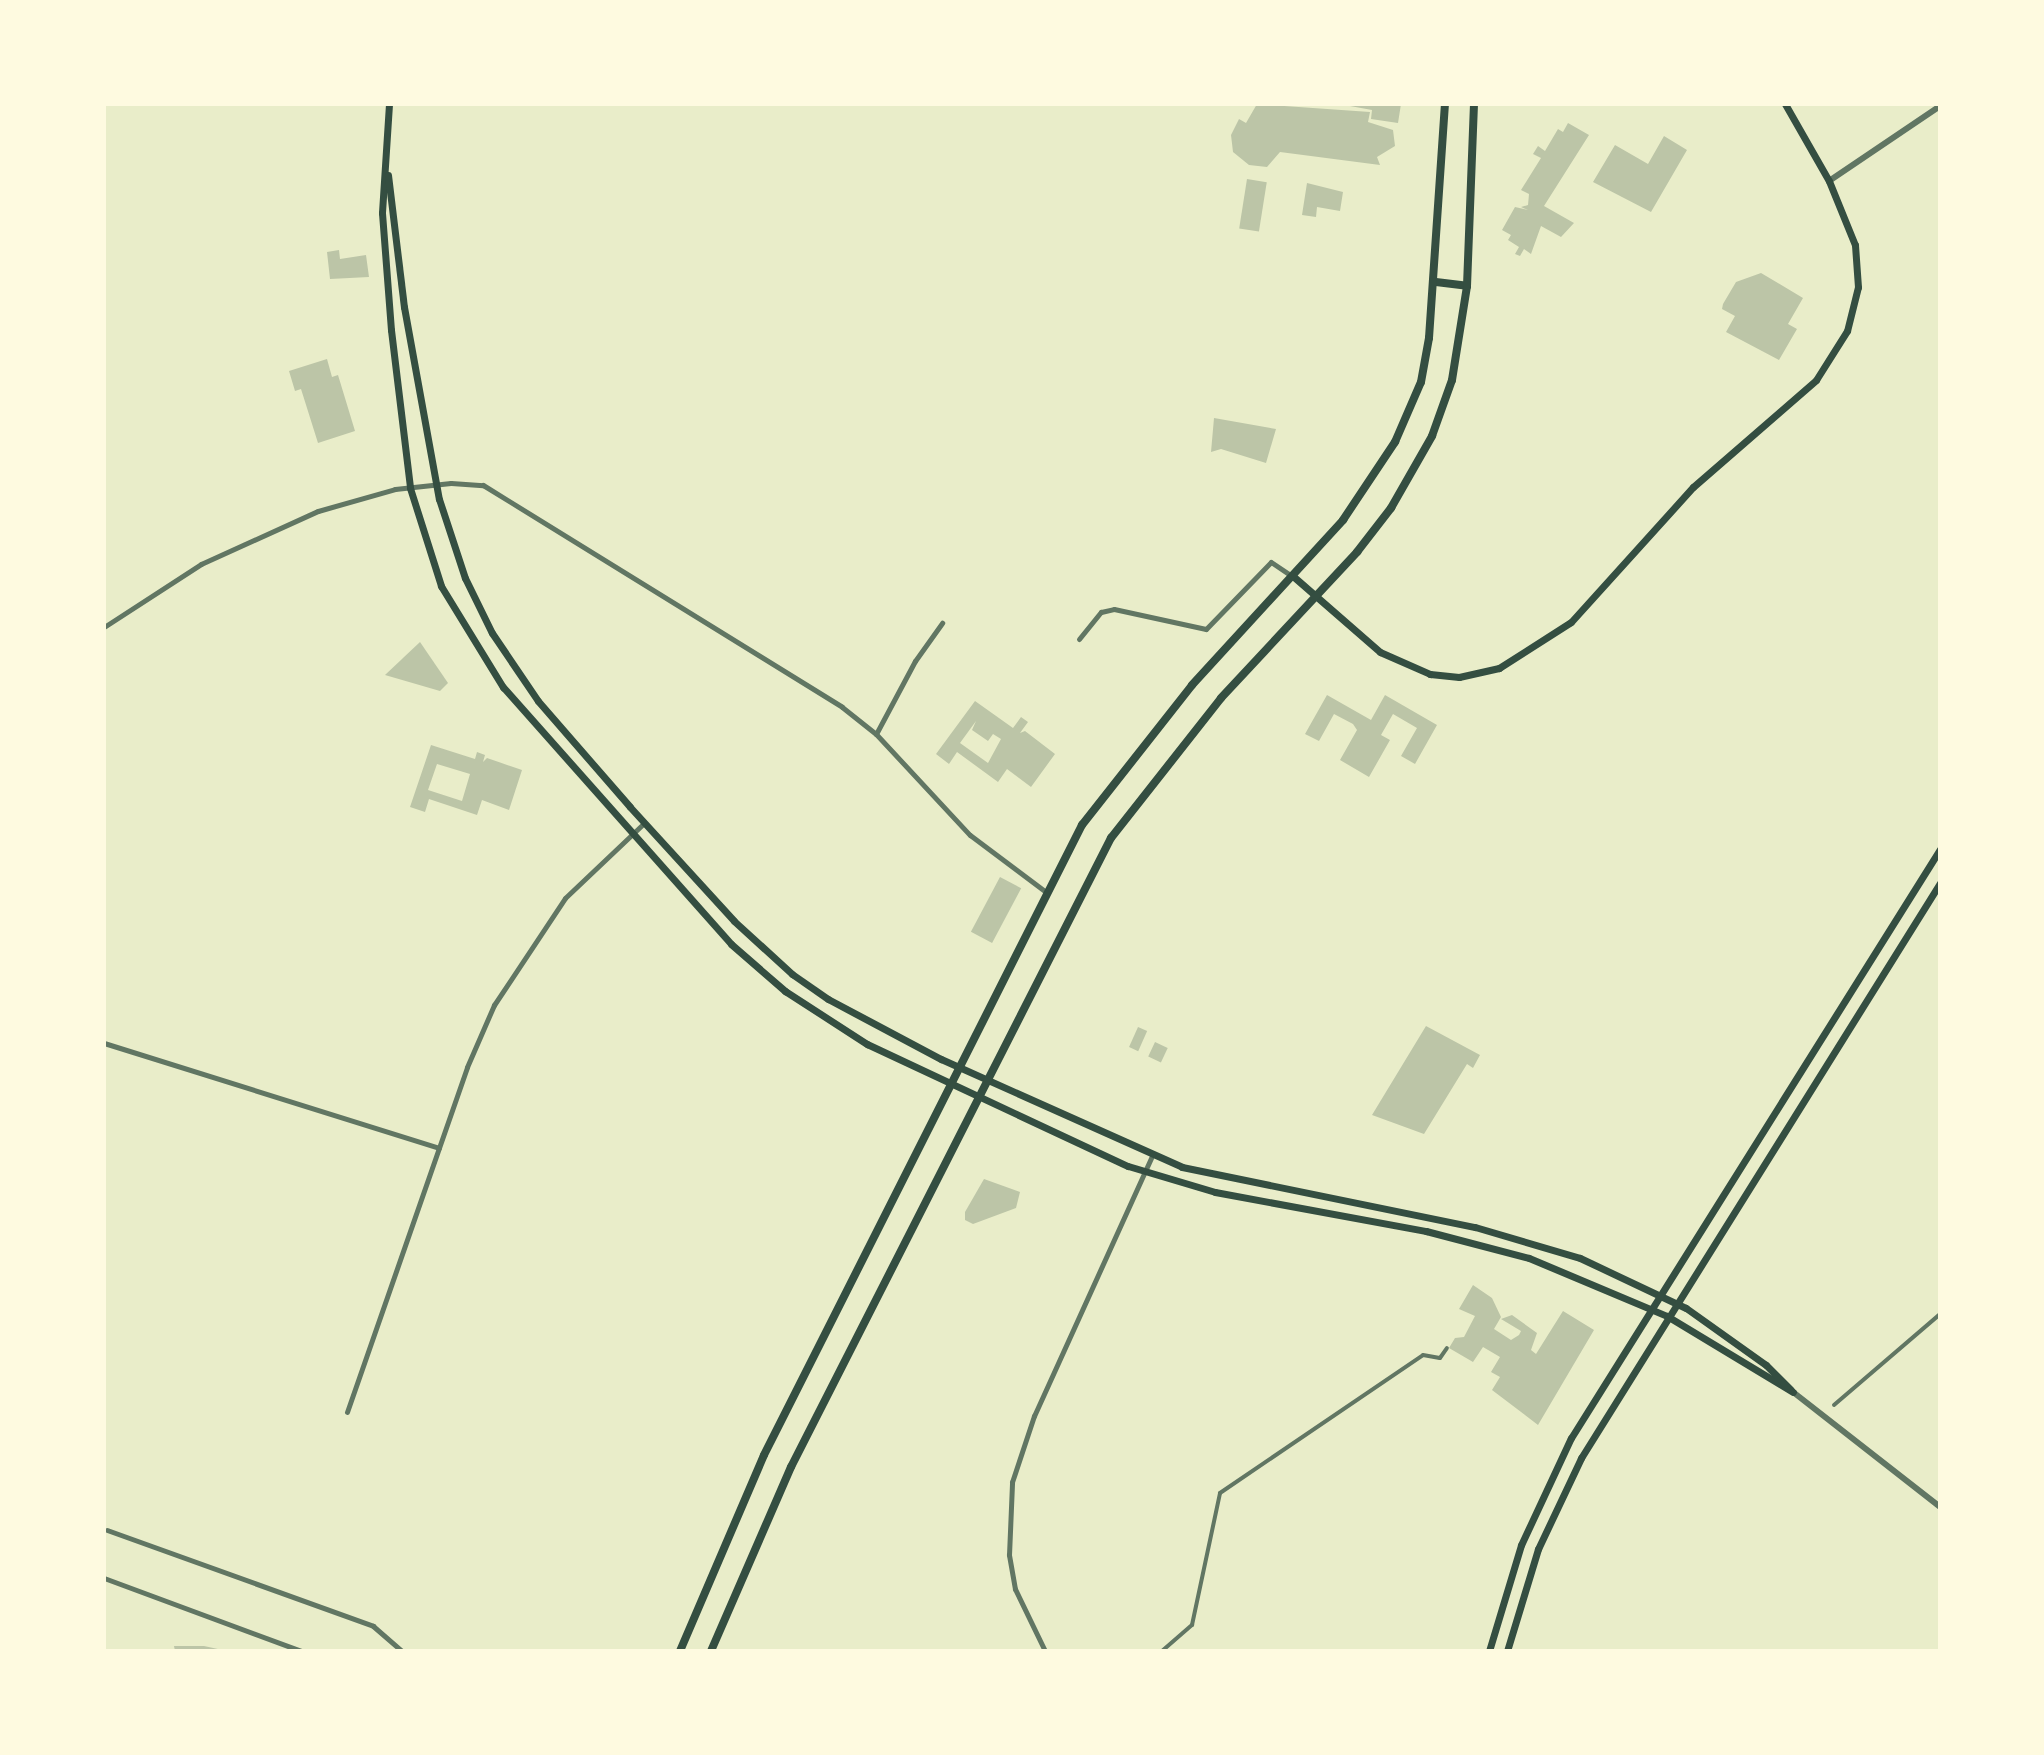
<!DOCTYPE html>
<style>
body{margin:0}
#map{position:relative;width:2044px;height:1755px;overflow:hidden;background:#e9edc9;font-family:"Roboto Serif",serif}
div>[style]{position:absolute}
.building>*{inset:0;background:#bcc5a7;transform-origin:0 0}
.pedestrian>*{height:4px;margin:-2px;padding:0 2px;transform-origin:2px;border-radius:2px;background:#617663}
.minor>*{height:5px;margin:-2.5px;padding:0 2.5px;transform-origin:2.5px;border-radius:2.5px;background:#617663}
.tertiary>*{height:6px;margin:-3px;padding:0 3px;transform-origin:3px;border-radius:3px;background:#617663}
.secondary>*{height:7px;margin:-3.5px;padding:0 3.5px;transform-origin:3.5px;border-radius:3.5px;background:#344e41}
.primary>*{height:8px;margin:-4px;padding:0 4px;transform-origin:4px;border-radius:4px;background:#344e41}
span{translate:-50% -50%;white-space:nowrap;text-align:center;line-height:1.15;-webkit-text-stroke:8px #fefae0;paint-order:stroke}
.frame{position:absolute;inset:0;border:106px solid #fefae0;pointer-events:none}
</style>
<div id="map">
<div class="building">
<div style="clip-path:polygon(1257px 104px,1370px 112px,1368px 122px,1393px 130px,1395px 146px,1377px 157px,1380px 165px,1280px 152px,1267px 167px,1249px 165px,1233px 152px,1231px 135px,1239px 119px,1246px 123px)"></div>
<div style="clip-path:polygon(1339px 104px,1401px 104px,1398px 123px,1371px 119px,1372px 110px)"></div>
<div style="clip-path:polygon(1568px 123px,1589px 135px,1544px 206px,1574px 223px,1561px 237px,1541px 226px,1531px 254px,1524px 249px,1520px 256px,1515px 254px,1519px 247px,1508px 240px,1511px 235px,1502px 230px,1515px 207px,1528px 210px,1521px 207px,1528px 205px,1529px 194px,1521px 190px,1541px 158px,1533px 154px,1538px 146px,1545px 151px,1558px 129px,1563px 132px)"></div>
<div style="clip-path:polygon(1664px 136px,1687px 150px,1651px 212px,1593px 182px,1615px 145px,1648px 164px)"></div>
<div style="left:1247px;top:179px;width:20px;height:50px;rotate:9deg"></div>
<div style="clip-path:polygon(1307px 183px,1343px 192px,1340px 211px,1317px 207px,1316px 217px,1302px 215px)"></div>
<div style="clip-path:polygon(339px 250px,340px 259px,366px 255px,369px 277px,330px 279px,327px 252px)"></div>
<div style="clip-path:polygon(1761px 273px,1803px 298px,1788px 324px,1797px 329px,1779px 360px,1726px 332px,1735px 316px,1722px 309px,1723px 304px,1736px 282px)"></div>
<div style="clip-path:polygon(327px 359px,332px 377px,338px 375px,355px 431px,318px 443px,301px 389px,295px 391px,289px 371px)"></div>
<div style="clip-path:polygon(1214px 418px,1276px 429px,1266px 463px,1221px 449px,1211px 452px)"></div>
<div style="clip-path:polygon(420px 642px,448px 683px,440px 691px,385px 675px)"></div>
<div style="clip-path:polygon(1327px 695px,1371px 720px,1385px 695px,1437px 725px,1415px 764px,1401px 756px,1417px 728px,1393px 714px,1381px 735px,1390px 740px,1369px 777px,1340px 760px,1357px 730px,1353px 724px,1334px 714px,1319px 741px,1305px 734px)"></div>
<div style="clip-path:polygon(evenodd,975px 701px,1013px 728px,1021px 717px,1028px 722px,1020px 733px,1025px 731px,1055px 754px,1031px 787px,1007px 769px,998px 782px,957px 752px,949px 764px,936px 754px,975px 701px,976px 721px,972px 730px,988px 741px,993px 734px,1001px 739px,988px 763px,960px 743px,976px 721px)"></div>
<div style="clip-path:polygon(evenodd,431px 745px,475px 759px,477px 752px,485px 755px,483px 762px,487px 758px,522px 770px,509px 810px,482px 800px,477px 815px,429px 799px,425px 812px,410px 807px,431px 745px,437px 764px,470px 774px,462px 801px,428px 790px,437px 764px)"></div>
<div style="left:1000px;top:877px;width:24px;height:62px;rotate:28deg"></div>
<div style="clip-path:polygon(1426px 1026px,1480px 1055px,1473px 1068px,1467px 1064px,1424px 1134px,1372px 1115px)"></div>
<div style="left:1138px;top:1027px;width:10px;height:22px;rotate:24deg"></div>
<div style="left:1155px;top:1042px;width:14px;height:16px;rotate:25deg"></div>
<div style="clip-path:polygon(984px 1179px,1020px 1192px,1016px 1208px,973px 1224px,965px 1220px,965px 1212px)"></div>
<div style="clip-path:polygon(1473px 1285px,1492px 1298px,1501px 1317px,1494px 1329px,1511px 1340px,1519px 1335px,1521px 1331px,1501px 1319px,1512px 1315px,1537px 1333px,1531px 1350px,1536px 1354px,1563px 1311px,1594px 1330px,1538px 1425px,1492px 1390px,1500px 1377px,1491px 1372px,1500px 1357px,1483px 1347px,1473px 1362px,1449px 1348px,1455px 1338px,1464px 1337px,1475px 1316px,1459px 1309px)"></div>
<div style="clip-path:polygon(174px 1646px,204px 1646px,227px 1651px,175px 1651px)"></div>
</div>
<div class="pedestrian">
<div style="left:1834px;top:1405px;width:140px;rotate:-40.6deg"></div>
<div style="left:1162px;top:1651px;width:40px;rotate:-41deg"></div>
<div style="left:1192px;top:1625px;width:135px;rotate:-78deg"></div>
<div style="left:1220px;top:1493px;width:245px;rotate:-34.2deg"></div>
<div style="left:1423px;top:1355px;width:17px;rotate:10deg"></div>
<div style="left:1440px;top:1358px;width:12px;rotate:-55deg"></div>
</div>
<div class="minor">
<div style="left:104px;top:627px;width:116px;rotate:-33deg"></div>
<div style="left:201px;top:564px;width:128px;rotate:-24.4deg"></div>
<div style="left:318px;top:511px;width:80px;rotate:-15.9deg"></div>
<div style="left:395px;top:489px;width:56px;rotate:-6.1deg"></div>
<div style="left:451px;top:483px;width:32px;rotate:4deg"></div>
<div style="left:483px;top:485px;width:422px;rotate:31.7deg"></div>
<div style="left:842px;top:707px;width:43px;rotate:38.5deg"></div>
<div style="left:876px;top:734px;width:138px;rotate:47.1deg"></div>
<div style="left:970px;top:835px;width:95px;rotate:36.9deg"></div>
<div style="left:1079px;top:639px;width:35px;rotate:-51deg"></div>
<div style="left:1101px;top:612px;width:13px;rotate:-13deg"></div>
<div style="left:1114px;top:609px;width:94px;rotate:12.3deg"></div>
<div style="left:1206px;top:629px;width:93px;rotate:-45.9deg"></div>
<div style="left:1271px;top:562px;width:27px;rotate:34deg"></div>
<div style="left:876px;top:734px;width:83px;rotate:-61.9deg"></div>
<div style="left:915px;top:661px;width:47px;rotate:-54.6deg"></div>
<div style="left:104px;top:1043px;width:351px;rotate:17.4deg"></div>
<div style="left:347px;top:1412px;width:365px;rotate:-70.8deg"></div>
<div style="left:467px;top:1067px;width:68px;rotate:-66.5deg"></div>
<div style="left:494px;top:1005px;width:128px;rotate:-56.4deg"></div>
<div style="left:565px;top:898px;width:109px;rotate:-43.5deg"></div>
<div style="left:107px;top:1530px;width:283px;rotate:19.8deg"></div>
<div style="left:373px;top:1626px;width:38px;rotate:41deg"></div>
<div style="left:104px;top:1578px;width:210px;rotate:20.3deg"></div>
<div style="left:1045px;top:1651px;width:69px;rotate:-115.8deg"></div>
<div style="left:1015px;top:1589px;width:35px;rotate:-100deg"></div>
<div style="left:1009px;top:1555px;width:73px;rotate:-87.6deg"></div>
<div style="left:1012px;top:1482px;width:70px;rotate:-71.6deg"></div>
<div style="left:1034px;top:1416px;width:286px;rotate:-65.6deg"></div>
</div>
<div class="tertiary">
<div style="left:1829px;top:181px;width:134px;rotate:-34deg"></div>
<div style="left:1793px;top:1392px;width:187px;rotate:38deg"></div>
</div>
<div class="secondary">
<div style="left:389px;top:104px;width:109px;rotate:93.7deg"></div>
<div style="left:382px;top:213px;width:117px;rotate:85.6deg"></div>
<div style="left:391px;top:330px;width:159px;rotate:83.1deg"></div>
<div style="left:410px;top:488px;width:103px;rotate:72.4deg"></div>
<div style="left:441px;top:586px;width:119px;rotate:58.5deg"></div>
<div style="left:503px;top:687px;width:344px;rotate:48.4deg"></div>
<div style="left:731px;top:944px;width:72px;rotate:41deg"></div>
<div style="left:785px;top:991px;width:98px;rotate:32.9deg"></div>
<div style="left:867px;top:1044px;width:288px;rotate:25.1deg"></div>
<div style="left:1128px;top:1166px;width:91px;rotate:16.6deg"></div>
<div style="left:1215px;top:1192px;width:215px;rotate:10.5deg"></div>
<div style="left:1426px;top:1231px;width:106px;rotate:14.7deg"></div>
<div style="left:1529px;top:1258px;width:150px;rotate:22.8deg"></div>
<div style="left:1667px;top:1316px;width:147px;rotate:31.1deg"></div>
<div style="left:388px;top:175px;width:133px;rotate:83.1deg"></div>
<div style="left:404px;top:307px;width:195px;rotate:79.7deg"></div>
<div style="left:439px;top:499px;width:83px;rotate:71.8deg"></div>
<div style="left:465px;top:578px;width:61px;rotate:63.9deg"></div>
<div style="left:492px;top:633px;width:82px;rotate:55.9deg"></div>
<div style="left:538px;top:701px;width:140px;rotate:49deg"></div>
<div style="left:630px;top:807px;width:154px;rotate:47.6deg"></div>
<div style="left:734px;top:921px;width:79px;rotate:42.4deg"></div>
<div style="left:792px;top:974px;width:44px;rotate:34.8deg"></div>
<div style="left:828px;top:999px;width:128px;rotate:28deg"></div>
<div style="left:941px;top:1059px;width:264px;rotate:24.1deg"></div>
<div style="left:1182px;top:1167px;width:299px;rotate:11.6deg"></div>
<div style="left:1475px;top:1227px;width:109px;rotate:16.4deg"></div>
<div style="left:1580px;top:1258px;width:117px;rotate:25.3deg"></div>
<div style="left:1686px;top:1308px;width:98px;rotate:35.5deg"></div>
<div style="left:1766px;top:1365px;width:35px;rotate:45deg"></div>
<div style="left:1294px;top:577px;width:114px;rotate:41.1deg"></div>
<div style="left:1380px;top:652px;width:55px;rotate:23.7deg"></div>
<div style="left:1430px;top:674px;width:29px;rotate:6deg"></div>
<div style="left:1459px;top:677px;width:41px;rotate:-12.7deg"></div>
<div style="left:1499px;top:668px;width:85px;rotate:-32.6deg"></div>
<div style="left:1571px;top:622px;width:182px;rotate:-47.9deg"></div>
<div style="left:1693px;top:487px;width:163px;rotate:-41deg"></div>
<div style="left:1816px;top:380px;width:58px;rotate:-57.7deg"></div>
<div style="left:1847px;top:331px;width:45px;rotate:-76deg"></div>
<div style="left:1858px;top:287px;width:42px;rotate:-94.1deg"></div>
<div style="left:1855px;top:245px;width:69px;rotate:-112.1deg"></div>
<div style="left:1829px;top:181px;width:89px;rotate:-119.7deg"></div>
<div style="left:1489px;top:1651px;width:111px;rotate:-73.2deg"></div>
<div style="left:1521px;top:1545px;width:118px;rotate:-65deg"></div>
<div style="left:1571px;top:1438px;width:695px;rotate:-57.93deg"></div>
<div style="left:1507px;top:1651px;width:107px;rotate:-73.1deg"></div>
<div style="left:1538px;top:1549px;width:101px;rotate:-64.7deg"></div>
<div style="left:1581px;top:1458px;width:678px;rotate:-58.02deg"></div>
</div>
<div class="primary">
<div style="left:1436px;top:282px;width:31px;rotate:7deg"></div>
<div style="left:680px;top:1651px;width:213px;rotate:-66.8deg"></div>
<div style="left:764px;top:1455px;width:706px;rotate:-63.22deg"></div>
<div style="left:1082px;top:825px;width:178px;rotate:-51.8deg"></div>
<div style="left:1192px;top:685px;width:224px;rotate:-47.5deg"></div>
<div style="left:1343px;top:520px;width:94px;rotate:-56.3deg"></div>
<div style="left:1395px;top:442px;width:65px;rotate:-66.6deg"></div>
<div style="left:1421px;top:382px;width:45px;rotate:-79.7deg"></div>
<div style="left:1429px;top:338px;width:235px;rotate:-86.1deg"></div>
<div style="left:711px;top:1651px;width:201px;rotate:-66.5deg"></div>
<div style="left:791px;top:1467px;width:706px;rotate:-63.04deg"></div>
<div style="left:1111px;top:838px;width:178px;rotate:-51.8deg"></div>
<div style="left:1221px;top:698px;width:200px;rotate:-47deg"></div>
<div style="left:1357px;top:552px;width:56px;rotate:-52.3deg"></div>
<div style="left:1391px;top:508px;width:83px;rotate:-60.3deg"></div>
<div style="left:1432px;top:436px;width:59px;rotate:-70.3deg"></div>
<div style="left:1452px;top:380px;width:95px;rotate:-80.9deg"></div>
<div style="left:1467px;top:286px;width:182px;rotate:-87.8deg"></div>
</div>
<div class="frame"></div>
</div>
